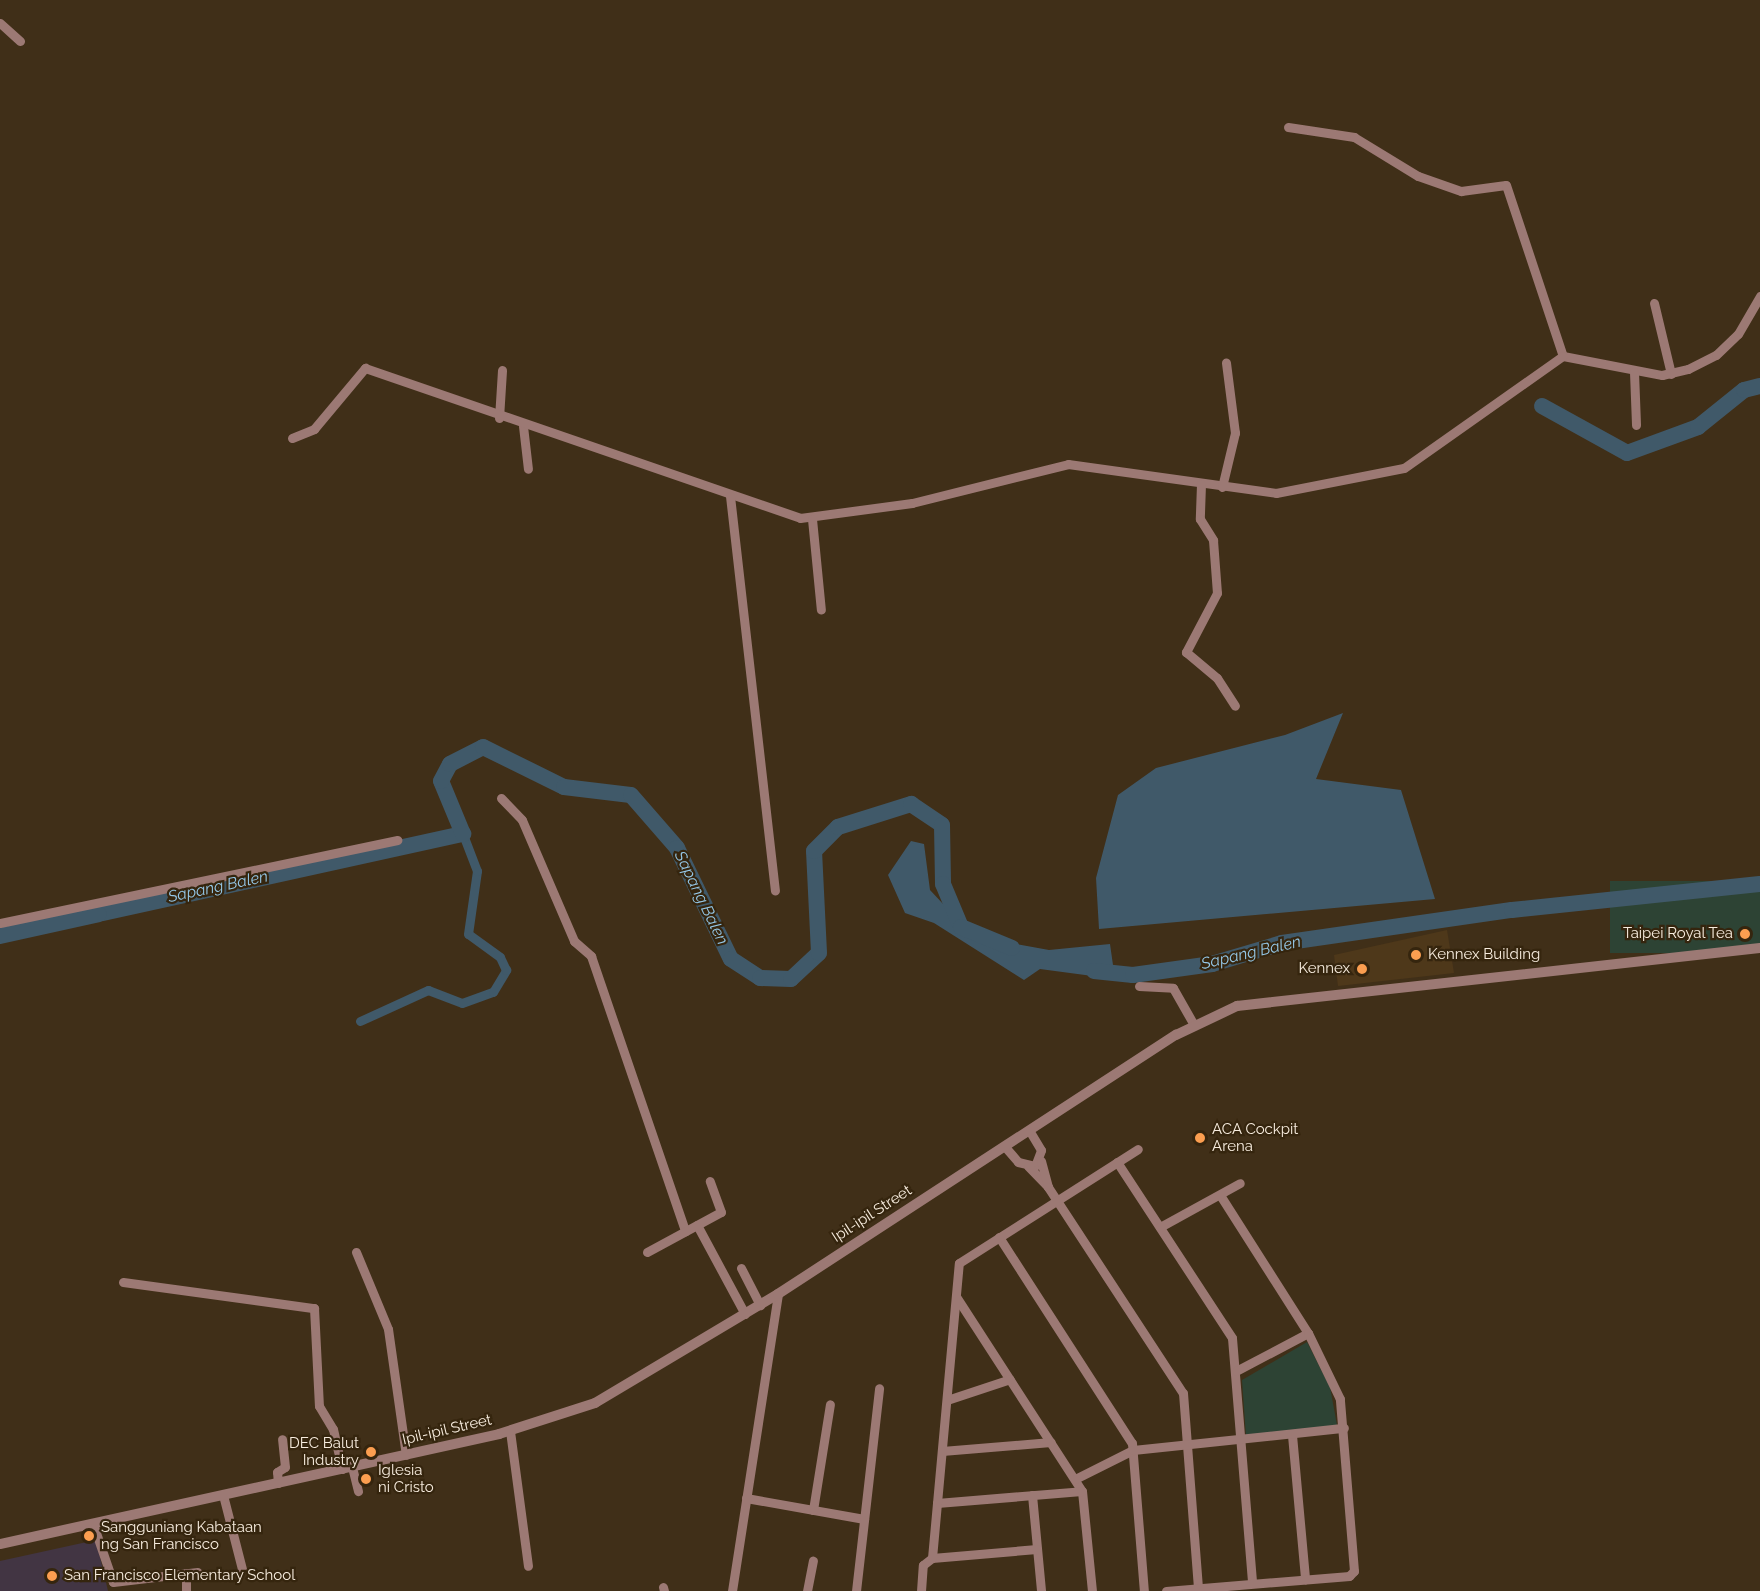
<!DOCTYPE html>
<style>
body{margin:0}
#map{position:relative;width:1760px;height:1591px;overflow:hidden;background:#402f18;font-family:Raleway,sans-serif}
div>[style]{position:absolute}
.built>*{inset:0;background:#4e381a}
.education>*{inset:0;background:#423543}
.green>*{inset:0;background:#2d4334;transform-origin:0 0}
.water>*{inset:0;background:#405969}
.stream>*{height:3px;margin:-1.5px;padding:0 1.5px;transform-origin:1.5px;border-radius:1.5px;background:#405969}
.canal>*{height:9px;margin:-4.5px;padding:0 4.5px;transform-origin:4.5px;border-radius:4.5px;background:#405969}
.river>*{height:16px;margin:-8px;padding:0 8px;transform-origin:8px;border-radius:8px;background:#405969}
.minor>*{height:9px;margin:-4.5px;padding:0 4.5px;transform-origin:4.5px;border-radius:4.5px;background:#9c7974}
.tertiary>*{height:10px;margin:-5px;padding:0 5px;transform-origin:5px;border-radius:5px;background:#9c7974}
.dots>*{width:16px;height:16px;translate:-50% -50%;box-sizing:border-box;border:3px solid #35250e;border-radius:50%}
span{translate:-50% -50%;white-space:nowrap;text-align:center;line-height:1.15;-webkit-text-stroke:4.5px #35250e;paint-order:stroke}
.poi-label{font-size:15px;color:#f7ecde}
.right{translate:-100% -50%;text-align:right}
.left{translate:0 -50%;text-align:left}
.street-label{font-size:15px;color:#f7ecde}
.water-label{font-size:16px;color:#95c8e8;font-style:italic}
</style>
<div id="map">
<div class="built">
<div style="clip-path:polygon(1447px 930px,1454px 973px,1338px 986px,1334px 955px)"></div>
</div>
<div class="education">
<div style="clip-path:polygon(96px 1540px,108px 1591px,0 1591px,0 1561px)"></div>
</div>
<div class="green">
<div style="left:1760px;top:881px;width:72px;height:150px;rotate:90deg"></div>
<div style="clip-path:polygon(1307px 1342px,1330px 1387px,1337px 1425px,1246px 1436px,1242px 1380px)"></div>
</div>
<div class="water">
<div style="clip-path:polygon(1343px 713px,1316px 779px,1401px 790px,1435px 899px,1099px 929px,1096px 878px,1118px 795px,1156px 768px,1285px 735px)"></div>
<div style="clip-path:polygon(911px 841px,924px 844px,930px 890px,973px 936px,1049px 950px,1110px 944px,1115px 979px,1040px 969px,1024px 980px,934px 923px,905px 913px,888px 875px)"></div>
</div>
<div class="stream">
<div style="left:438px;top:781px;width:3px"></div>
</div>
<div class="canal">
<div style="left:360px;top:1021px;width:75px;rotate:-24.5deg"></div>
<div style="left:428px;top:990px;width:36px;rotate:21deg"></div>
<div style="left:462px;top:1003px;width:33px;rotate:-20deg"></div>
<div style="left:493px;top:992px;width:26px;rotate:-59deg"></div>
<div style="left:506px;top:970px;width:14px;rotate:-115deg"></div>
<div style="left:500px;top:957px;width:39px;rotate:-144deg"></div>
<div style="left:468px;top:934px;width:64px;rotate:-81.9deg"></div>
<div style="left:477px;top:871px;width:40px;rotate:-111deg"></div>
</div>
<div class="river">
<div style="left:1542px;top:406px;width:97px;rotate:28.9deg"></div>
<div style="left:1627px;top:453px;width:76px;rotate:-20.1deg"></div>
<div style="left:1698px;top:427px;width:59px;rotate:-38.8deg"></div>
<div style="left:1744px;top:390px;width:16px;rotate:-14deg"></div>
<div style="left:103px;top:913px;width:369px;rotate:-12.4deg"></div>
<div style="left:463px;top:834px;width:57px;rotate:-112.5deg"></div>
<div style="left:441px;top:781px;width:19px;rotate:-62deg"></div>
<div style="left:450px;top:764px;width:37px;rotate:-27deg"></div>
<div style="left:483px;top:747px;width:90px;rotate:26.3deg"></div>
<div style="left:564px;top:787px;width:67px;rotate:6.8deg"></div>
<div style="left:631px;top:795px;width:70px;rotate:49deg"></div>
<div style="left:677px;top:848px;width:123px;rotate:64.1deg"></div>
<div style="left:731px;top:959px;width:35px;rotate:33deg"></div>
<div style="left:760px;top:978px;width:31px;rotate:2deg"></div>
<div style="left:791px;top:979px;width:38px;rotate:-43deg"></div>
<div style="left:819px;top:953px;width:102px;rotate:-92.8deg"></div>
<div style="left:814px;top:851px;width:34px;rotate:-45deg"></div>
<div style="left:838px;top:827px;width:77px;rotate:-17.5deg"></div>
<div style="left:911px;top:804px;width:37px;rotate:34deg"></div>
<div style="left:942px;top:825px;width:59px;rotate:89deg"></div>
<div style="left:943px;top:884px;width:47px;rotate:67.3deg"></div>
<div style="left:961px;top:927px;width:55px;rotate:22.4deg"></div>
<div style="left:0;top:936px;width:101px;rotate:-12.5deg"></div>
<div style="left:1094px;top:971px;width:39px;rotate:6deg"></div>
<div style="left:1133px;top:975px;width:80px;rotate:-7.9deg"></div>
<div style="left:1212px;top:964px;width:73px;rotate:-16.7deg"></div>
<div style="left:1282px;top:943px;width:232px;rotate:-8.2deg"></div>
<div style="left:1512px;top:910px;width:249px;rotate:-6deg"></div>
</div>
<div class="minor">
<div style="left:0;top:23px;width:27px;rotate:42deg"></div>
<div style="left:1288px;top:127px;width:67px;rotate:8.6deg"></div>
<div style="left:1354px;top:137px;width:75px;rotate:31.4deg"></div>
<div style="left:1418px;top:176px;width:46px;rotate:19.2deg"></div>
<div style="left:1461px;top:191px;width:45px;rotate:-7.6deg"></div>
<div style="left:1506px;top:185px;width:180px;rotate:71.6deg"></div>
<div style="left:1654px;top:303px;width:73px;rotate:76.5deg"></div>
<div style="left:1563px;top:356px;width:101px;rotate:10.9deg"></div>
<div style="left:1662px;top:375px;width:27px;rotate:-13deg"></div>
<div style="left:1688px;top:369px;width:31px;rotate:-27deg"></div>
<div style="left:1716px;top:355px;width:30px;rotate:-44deg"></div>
<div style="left:1738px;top:334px;width:44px;rotate:-59.9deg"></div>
<div style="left:1634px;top:372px;width:53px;rotate:87.8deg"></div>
<div style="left:499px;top:418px;width:48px;rotate:-86.4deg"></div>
<div style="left:523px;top:426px;width:43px;rotate:83.4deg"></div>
<div style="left:292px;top:438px;width:24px;rotate:-22deg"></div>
<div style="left:314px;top:429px;width:80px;rotate:-50.1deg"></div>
<div style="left:365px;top:368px;width:460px;rotate:19deg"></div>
<div style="left:800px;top:518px;width:113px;rotate:-7.6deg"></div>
<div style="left:912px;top:503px;width:161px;rotate:-14deg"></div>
<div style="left:1068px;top:464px;width:210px;rotate:7.9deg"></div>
<div style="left:1276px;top:493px;width:130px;rotate:-11.1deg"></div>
<div style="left:1404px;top:468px;width:194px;rotate:-35.2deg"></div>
<div style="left:1201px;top:484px;width:35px;rotate:92deg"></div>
<div style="left:1200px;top:519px;width:25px;rotate:58deg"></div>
<div style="left:1213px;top:540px;width:53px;rotate:85.7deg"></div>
<div style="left:1217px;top:593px;width:67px;rotate:117.7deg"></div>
<div style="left:1186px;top:652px;width:40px;rotate:40deg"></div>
<div style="left:1217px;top:678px;width:33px;rotate:57deg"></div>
<div style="left:1222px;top:487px;width:56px;rotate:-76.5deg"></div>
<div style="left:1235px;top:433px;width:71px;rotate:-97.3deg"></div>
<div style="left:730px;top:496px;width:397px;rotate:83.5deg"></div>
<div style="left:812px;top:519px;width:91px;rotate:84.4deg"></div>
<div style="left:501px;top:798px;width:30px;rotate:46deg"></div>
<div style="left:522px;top:820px;width:132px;rotate:66.7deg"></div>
<div style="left:574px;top:941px;width:23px;rotate:41deg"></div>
<div style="left:591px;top:956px;width:291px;rotate:71.1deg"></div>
<div style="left:0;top:923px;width:406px;rotate:-11.8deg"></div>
<div style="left:1139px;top:986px;width:34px;rotate:3deg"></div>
<div style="left:1173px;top:988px;width:43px;rotate:60.4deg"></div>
<div style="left:1006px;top:1148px;width:18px;rotate:49deg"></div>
<div style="left:1018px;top:1162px;width:17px;rotate:13deg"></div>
<div style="left:1035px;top:1166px;width:17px;rotate:-69deg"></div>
<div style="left:1041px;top:1150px;width:21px;rotate:-121deg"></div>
<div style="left:1117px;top:1162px;width:210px;rotate:56.8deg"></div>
<div style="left:1232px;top:1338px;width:245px;rotate:85.3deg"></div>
<div style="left:1028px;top:1166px;width:29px;rotate:46deg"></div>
<div style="left:1048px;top:1187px;width:27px;rotate:-105deg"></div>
<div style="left:1048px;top:1187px;width:246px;rotate:56.8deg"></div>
<div style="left:1183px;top:1393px;width:196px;rotate:85.6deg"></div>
<div style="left:1220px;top:1195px;width:164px;rotate:57.5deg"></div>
<div style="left:1308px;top:1333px;width:81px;rotate:152.2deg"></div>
<div style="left:697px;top:1225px;width:101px;rotate:61.7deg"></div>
<div style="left:1160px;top:1227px;width:91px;rotate:-28.8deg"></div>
<div style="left:999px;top:1237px;width:245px;rotate:57.2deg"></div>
<div style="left:1132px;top:1443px;width:148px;rotate:85.4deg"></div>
<div style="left:356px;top:1252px;width:83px;rotate:67.4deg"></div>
<div style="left:388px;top:1329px;width:127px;rotate:81.9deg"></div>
<div style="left:647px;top:1252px;width:84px;rotate:-28.4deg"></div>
<div style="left:721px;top:1212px;width:33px;rotate:-110deg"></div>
<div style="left:741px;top:1268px;width:42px;rotate:62.8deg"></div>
<div style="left:123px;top:1282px;width:193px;rotate:7.8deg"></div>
<div style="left:314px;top:1308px;width:98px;rotate:87.1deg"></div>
<div style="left:319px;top:1406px;width:27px;rotate:59deg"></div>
<div style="left:333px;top:1429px;width:41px;rotate:77.3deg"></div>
<div style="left:957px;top:1298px;width:230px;rotate:57.1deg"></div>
<div style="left:1082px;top:1491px;width:100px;rotate:84.3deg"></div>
<div style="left:947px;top:1400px;width:66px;rotate:-18.4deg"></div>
<div style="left:510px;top:1431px;width:136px;rotate:82.4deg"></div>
<div style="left:1292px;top:1435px;width:145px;rotate:84.8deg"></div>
<div style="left:942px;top:1451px;width:109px;rotate:-4.7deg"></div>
<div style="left:352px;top:1467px;width:25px;rotate:76deg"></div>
<div style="left:1075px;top:1479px;width:65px;rotate:-26.6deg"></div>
<div style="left:1133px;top:1450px;width:212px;rotate:-6deg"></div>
<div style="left:278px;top:1483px;width:11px;rotate:-95deg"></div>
<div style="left:277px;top:1472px;width:9px;rotate:-32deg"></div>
<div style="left:285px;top:1467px;width:28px;rotate:-96deg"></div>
<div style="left:223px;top:1495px;width:76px;rotate:75.6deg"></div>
<div style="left:1032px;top:1495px;width:96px;rotate:84.6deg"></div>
<div style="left:746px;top:1498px;width:120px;rotate:10.1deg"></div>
<div style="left:937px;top:1503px;width:145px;rotate:-4.7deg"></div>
<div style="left:813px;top:1510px;width:107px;rotate:-80.9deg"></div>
<div style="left:93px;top:1524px;width:61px;rotate:71deg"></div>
<div style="left:113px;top:1582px;width:85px;rotate:-6.8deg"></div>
<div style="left:932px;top:1558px;width:105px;rotate:-4.9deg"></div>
<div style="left:186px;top:1573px;width:18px;rotate:90deg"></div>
<div style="left:663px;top:1587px;width:4px;rotate:76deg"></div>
<div style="left:732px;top:1591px;width:301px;rotate:-81.2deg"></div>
<div style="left:807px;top:1591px;width:31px;rotate:-79deg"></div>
<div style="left:856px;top:1591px;width:204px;rotate:-83.5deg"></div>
<div style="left:921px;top:1591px;width:26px;rotate:-86deg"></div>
<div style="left:923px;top:1565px;width:11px;rotate:-38deg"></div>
<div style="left:932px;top:1558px;width:296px;rotate:-84.8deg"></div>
<div style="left:959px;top:1263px;width:212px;rotate:-32.5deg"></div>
<div style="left:1166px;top:1591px;width:184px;rotate:-4.7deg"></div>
<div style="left:1349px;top:1576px;width:7px;rotate:-45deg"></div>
<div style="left:1354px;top:1571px;width:173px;rotate:-94.7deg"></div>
<div style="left:1340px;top:1399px;width:73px;rotate:-115.9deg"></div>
</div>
<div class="tertiary">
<div style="left:0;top:1544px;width:511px;rotate:-12.43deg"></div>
<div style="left:499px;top:1434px;width:101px;rotate:-17.9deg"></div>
<div style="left:595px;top:1403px;width:213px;rotate:-30.8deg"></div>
<div style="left:778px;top:1294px;width:475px;rotate:-33.1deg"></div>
<div style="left:1176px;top:1035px;width:68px;rotate:-25.4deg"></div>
<div style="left:1237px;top:1006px;width:526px;rotate:-6.33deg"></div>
</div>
<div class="dots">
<div style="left:1745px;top:934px;background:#fb9e50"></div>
<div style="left:1416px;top:955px;background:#fb9e50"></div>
<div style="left:1362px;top:969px;background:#fb9e50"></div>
<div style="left:1200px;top:1138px;background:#fb9e50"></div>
<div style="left:371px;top:1452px;background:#fb9e50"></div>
<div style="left:366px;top:1479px;background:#fb9e50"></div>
<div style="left:89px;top:1536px;background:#fb9e50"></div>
<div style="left:52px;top:1576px;background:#fb9e50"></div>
</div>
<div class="poi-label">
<span class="right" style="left:1733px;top:934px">Taipei Royal Tea</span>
<span class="left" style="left:1428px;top:955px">Kennex Building</span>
<span class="right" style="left:1350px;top:969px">Kennex</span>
<span class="left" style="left:1212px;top:1138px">ACA Cockpit<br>Arena</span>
<span class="right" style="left:359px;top:1452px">DEC Balut<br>Industry</span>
<span class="left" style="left:378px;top:1479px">Iglesia<br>ni Cristo</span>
<span class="left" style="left:101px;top:1536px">Sangguniang Kabataan<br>ng San Francisco</span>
<span class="left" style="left:64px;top:1576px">San Francisco Elementary School</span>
</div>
<div class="street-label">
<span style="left:872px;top:1214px;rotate:-33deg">Ipil-ipil Street</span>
<span style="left:447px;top:1430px;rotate:-13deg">Ipil-ipil Street</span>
</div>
<div class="water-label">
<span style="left:218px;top:887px;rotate:-12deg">Sapang Balen</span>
<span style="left:701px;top:898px;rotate:64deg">Sapang Balen</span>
<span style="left:1251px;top:953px;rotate:-13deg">Sapang Balen</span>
</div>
</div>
